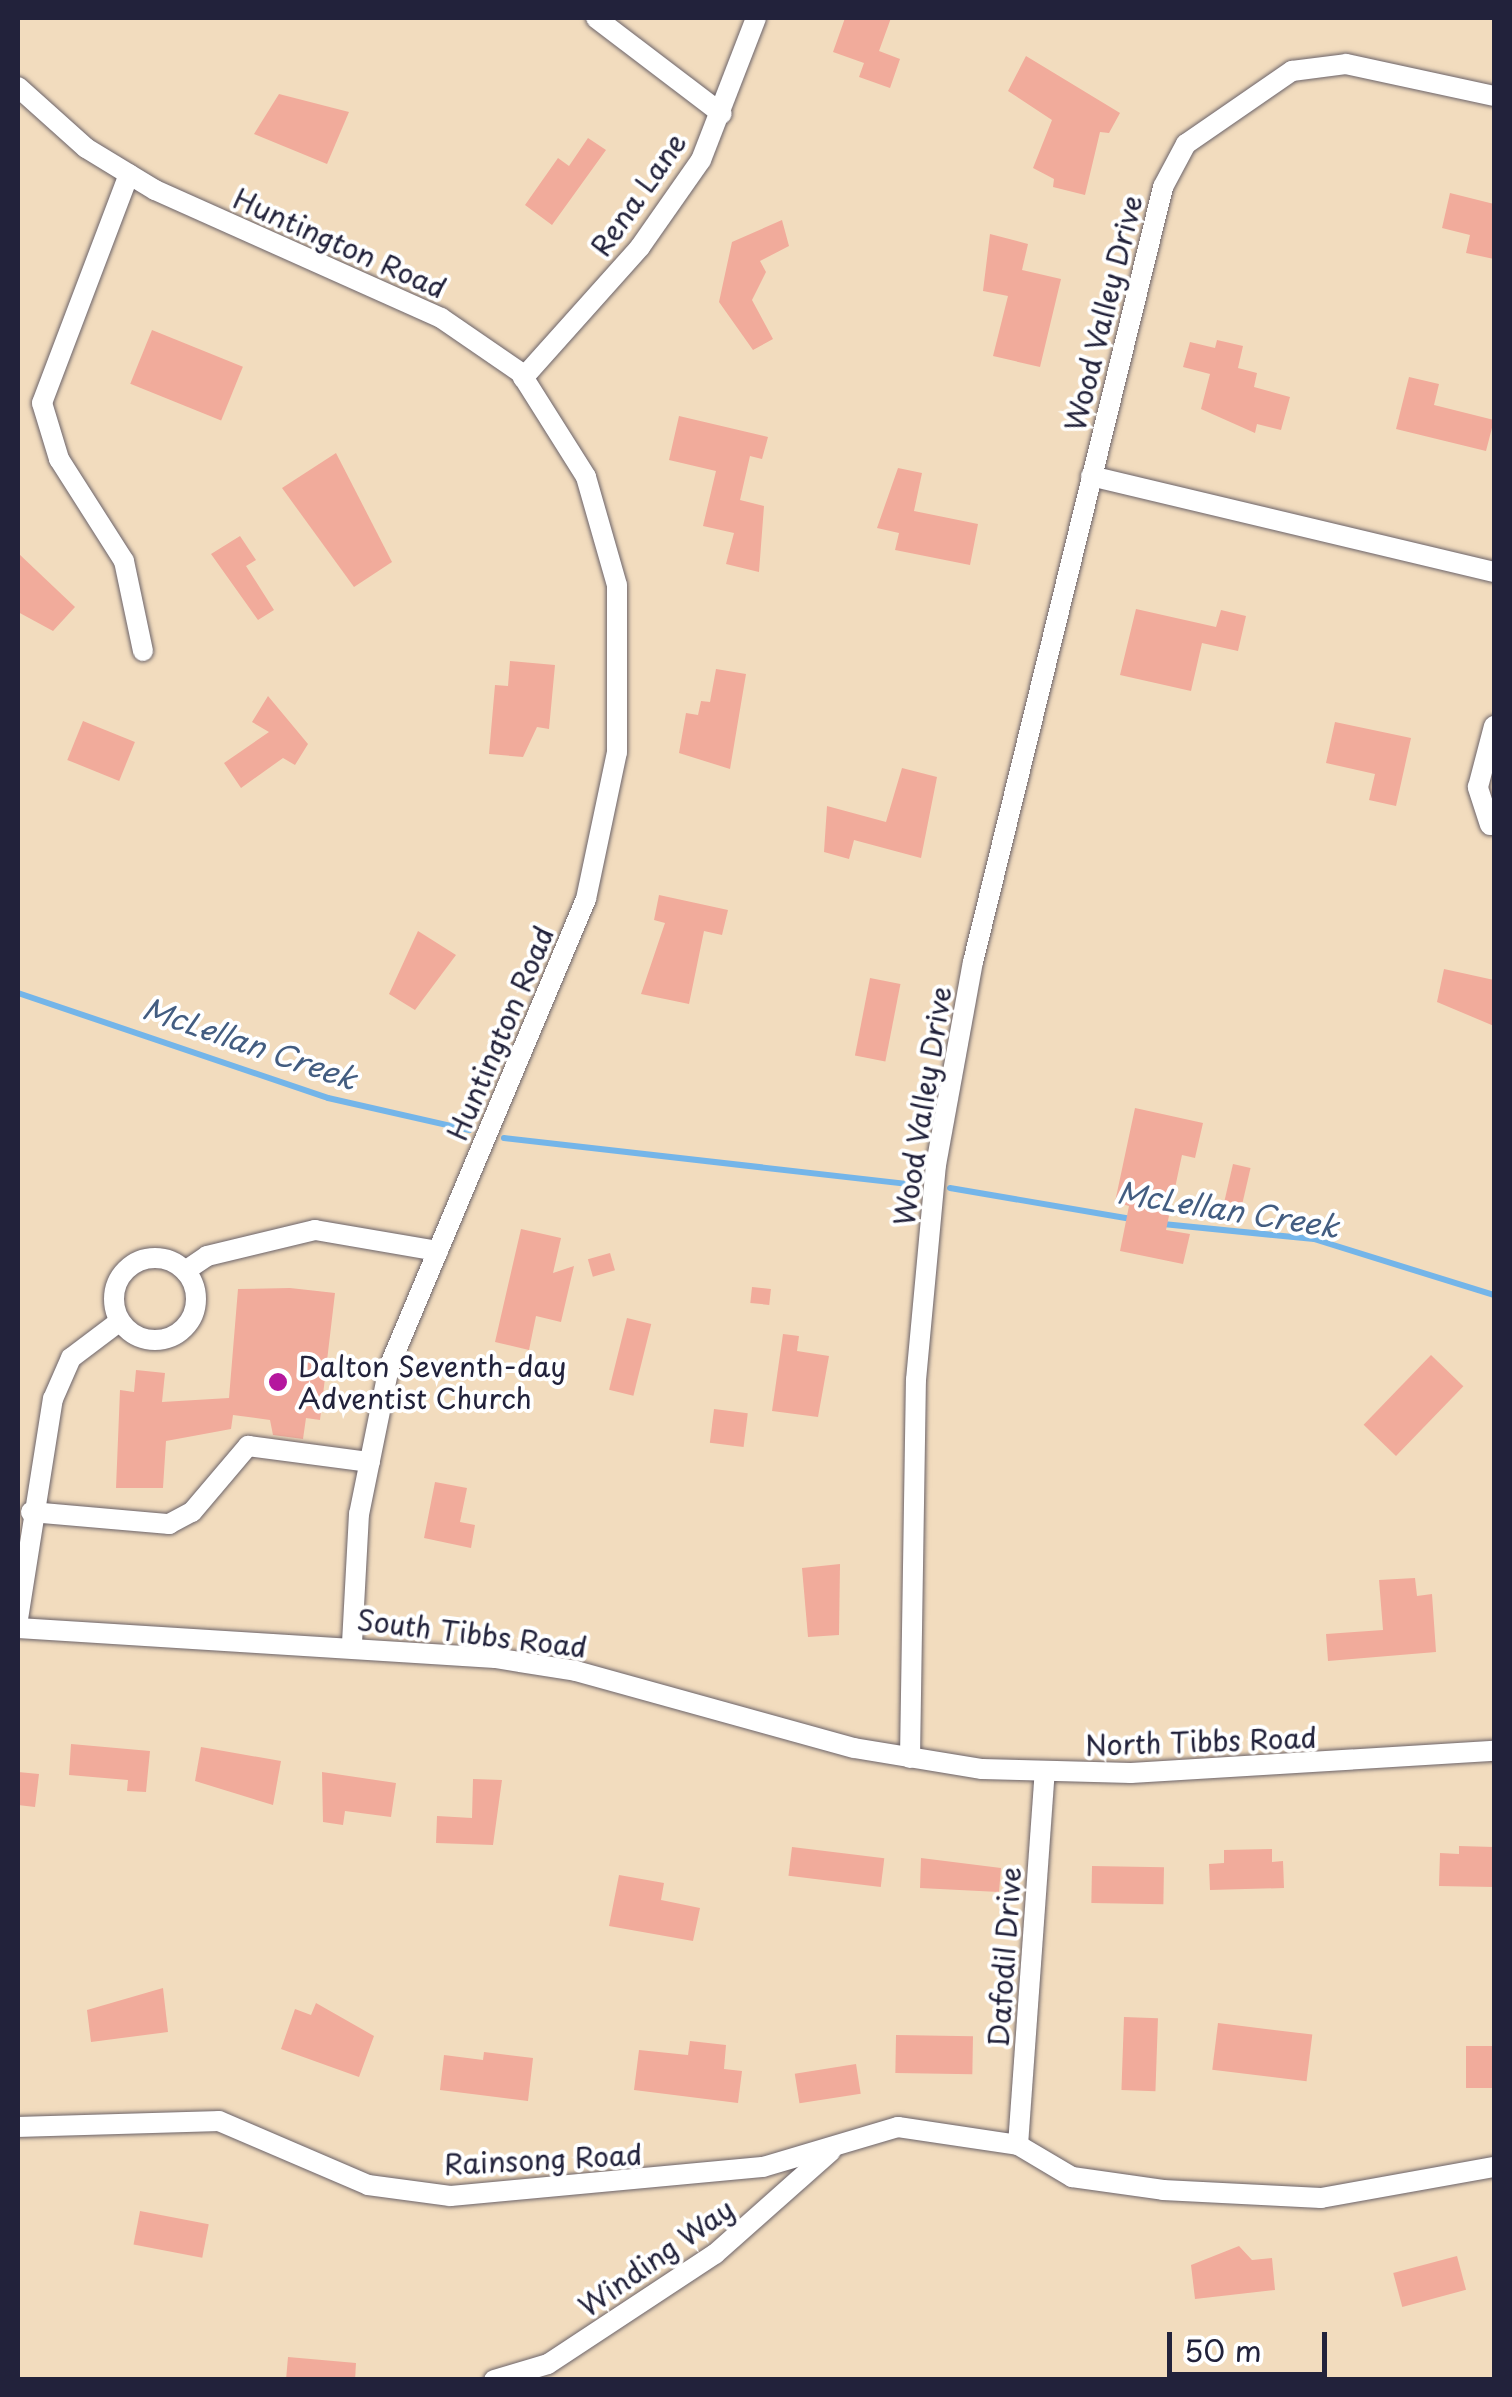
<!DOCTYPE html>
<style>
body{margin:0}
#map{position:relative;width:1512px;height:2397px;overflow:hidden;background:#f2dcbe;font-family:"Playpen Sans",sans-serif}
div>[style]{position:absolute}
.stream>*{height:6px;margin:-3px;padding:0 3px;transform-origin:3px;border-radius:3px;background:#74b5e9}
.building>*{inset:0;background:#f1ab9b;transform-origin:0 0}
.roads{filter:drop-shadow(0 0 2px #6b6369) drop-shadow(0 0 2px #6b6369)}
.minor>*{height:20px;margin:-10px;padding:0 10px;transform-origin:10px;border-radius:10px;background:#fff}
.minor>.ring{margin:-10px;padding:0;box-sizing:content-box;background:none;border:20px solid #fff;border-radius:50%}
.dots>*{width:28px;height:28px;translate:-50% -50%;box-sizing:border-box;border:5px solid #fff;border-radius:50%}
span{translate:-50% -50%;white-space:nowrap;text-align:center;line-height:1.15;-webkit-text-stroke:8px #fff;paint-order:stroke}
.street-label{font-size:28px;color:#22223b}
.poi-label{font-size:28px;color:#22223b}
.left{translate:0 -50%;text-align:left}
.water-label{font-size:30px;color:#435d81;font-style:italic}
.frame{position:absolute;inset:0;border:20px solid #22223b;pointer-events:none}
.scale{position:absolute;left:1167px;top:2332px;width:160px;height:45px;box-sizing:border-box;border:5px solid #22223b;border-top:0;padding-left:12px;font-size:30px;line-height:35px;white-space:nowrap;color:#22223b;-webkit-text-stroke:8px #fff;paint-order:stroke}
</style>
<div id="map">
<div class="stream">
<div style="left:18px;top:993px;width:327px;rotate:18.7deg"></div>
<div style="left:328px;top:1098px;width:145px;rotate:12.8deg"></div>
<div style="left:504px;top:1138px;width:414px;rotate:6.5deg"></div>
<div style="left:950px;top:1188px;width:184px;rotate:9.7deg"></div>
<div style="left:1163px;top:1224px;width:152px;rotate:5.7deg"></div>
<div style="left:1314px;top:1239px;width:189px;rotate:17.3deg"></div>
</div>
<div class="building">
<div style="clip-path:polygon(845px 18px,891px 18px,879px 51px,900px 59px,890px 88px,859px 77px,864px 63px,833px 52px)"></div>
<div style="clip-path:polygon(1026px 56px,1120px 113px,1109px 133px,1100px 132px,1085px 195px,1053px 187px,1054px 179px,1033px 168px,1052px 120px,1008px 91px)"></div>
<div style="clip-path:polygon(279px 94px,349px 112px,327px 164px,254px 134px)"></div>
<div style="clip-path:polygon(588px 138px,606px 150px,552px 225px,525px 205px,558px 158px,569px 166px)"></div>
<div style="clip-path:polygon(1450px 193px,1494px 204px,1494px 259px,1466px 253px,1470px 235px,1442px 228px)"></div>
<div style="clip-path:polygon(782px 220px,789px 246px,760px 261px,766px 272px,752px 300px,773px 339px,753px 350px,719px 302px,732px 242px)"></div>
<div style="clip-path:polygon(990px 234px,1028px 244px,1022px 270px,1061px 279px,1040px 367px,993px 356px,1008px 296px,983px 291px)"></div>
<div style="left:152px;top:330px;width:98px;height:58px;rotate:22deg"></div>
<div style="clip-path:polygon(1217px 340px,1243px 346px,1238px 368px,1257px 373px,1254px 387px,1290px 397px,1281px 430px,1257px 424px,1255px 433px,1201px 409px,1210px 374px,1183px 367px,1190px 342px,1215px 348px)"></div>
<div style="clip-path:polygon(1409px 377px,1439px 384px,1434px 405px,1494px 420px,1486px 451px,1396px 429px)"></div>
<div style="clip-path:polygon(679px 416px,768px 437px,762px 459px,750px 456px,740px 500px,764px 506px,759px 572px,726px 564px,734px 533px,703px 526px,716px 471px,669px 460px)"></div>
<div style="clip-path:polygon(336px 453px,392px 562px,354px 587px,282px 488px)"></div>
<div style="clip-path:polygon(898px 468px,922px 473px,914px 511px,978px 524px,970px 565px,895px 550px,899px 533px,877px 528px)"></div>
<div style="clip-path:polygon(240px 536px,256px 560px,246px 566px,274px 610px,258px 620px,211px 554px)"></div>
<div style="clip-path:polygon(18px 553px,75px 607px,53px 631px,18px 612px)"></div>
<div style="clip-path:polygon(1136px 609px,1216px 627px,1221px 610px,1246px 616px,1238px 651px,1202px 643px,1191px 691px,1120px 675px)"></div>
<div style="clip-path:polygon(510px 661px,555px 665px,549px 729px,537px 727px,523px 757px,489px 754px,495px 685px,508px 686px)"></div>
<div style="clip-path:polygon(716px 669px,746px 674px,730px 769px,679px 753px,686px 713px,698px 715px,701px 701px,710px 702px)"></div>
<div style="clip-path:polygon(268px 696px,308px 744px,295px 765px,283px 758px,241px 788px,224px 763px,269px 732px,252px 722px)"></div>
<div style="left:83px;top:721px;width:56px;height:42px;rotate:22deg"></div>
<div style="clip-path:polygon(1335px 722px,1411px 738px,1396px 806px,1369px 800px,1375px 774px,1326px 763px)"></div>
<div style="clip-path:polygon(902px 768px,937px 777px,921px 858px,854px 840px,849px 859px,824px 852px,827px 806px,886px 822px)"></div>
<div style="clip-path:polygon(659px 895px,728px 910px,722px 935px,704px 931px,689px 1004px,641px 994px,665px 923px,654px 920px)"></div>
<div style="clip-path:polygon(418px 931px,456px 955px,415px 1010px,389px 994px)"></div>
<div style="clip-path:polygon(1444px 969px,1494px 980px,1494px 1026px,1437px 1002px)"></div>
<div style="left:870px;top:978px;width:31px;height:79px;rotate:11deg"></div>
<div style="clip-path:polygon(1135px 1108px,1203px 1123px,1195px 1158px,1182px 1155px,1166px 1230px,1190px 1234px,1183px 1264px,1120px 1251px,1129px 1206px,1115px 1202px)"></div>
<div style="left:1233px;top:1164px;width:18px;height:38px;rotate:13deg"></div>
<div style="clip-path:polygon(521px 1229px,561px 1238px,553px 1273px,574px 1266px,561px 1322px,536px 1316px,529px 1350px,495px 1342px)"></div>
<div style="left:610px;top:1253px;width:18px;height:23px;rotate:74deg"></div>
<div style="left:752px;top:1287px;width:19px;height:16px;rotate:6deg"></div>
<div style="clip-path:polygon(290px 1288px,335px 1293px,320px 1420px,306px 1418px,303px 1439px,273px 1435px,270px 1420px,233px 1415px,231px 1429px,166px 1441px,163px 1488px,116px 1488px,120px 1390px,134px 1392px,136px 1370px,165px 1373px,162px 1402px,229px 1398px,238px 1289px)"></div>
<div style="left:627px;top:1318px;width:25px;height:74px;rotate:14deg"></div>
<div style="clip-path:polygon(783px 1334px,799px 1336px,797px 1351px,829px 1356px,818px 1417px,772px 1411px)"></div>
<div style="left:1431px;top:1355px;width:45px;height:97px;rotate:44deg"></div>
<div style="left:714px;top:1409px;width:34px;height:34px;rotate:7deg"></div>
<div style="clip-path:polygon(435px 1482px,467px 1488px,460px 1522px,475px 1525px,471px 1548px,424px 1538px)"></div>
<div style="clip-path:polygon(840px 1564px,839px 1635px,808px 1637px,802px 1568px)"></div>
<div style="clip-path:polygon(1415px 1578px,1417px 1596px,1432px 1594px,1436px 1652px,1328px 1661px,1326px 1634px,1383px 1630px,1379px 1580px)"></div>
<div style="clip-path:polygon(71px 1744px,150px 1751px,146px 1792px,127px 1791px,128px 1780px,69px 1775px)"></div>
<div style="clip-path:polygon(201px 1747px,281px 1761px,273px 1805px,195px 1781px)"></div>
<div style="clip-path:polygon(18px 1772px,39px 1774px,35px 1807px,18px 1805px)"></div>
<div style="clip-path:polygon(322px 1772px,396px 1783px,391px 1817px,345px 1811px,343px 1825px,323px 1822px)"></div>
<div style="clip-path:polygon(473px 1779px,502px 1780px,493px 1845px,436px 1843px,437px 1816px,472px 1818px)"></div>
<div style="clip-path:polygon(1459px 1846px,1494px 1847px,1494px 1887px,1439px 1886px,1440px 1853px,1459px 1854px)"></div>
<div style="left:792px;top:1847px;width:93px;height:29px;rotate:7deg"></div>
<div style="clip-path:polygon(1272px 1849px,1272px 1862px,1283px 1861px,1284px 1888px,1210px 1890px,1209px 1864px,1224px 1863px,1224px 1850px)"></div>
<div style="clip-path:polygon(921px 1858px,1001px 1868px,999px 1892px,920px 1888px)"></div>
<div style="left:1092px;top:1866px;width:72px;height:37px;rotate:1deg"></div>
<div style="clip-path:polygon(619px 1875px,664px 1883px,661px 1900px,700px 1908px,693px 1941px,609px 1926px)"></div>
<div style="clip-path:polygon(163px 1988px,168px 2032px,91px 2042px,87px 2010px)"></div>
<div style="clip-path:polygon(316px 2003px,374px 2036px,359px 2077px,281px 2049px,295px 2009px,311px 2015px)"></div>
<div style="left:1124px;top:2017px;width:34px;height:73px;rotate:2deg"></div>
<div style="left:1218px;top:2023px;width:95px;height:47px;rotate:7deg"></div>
<div style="left:896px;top:2035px;width:77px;height:38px;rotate:1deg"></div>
<div style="clip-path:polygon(690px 2041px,726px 2045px,724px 2069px,742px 2071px,738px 2103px,634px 2090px,639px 2050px,688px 2055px)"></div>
<div style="left:1494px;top:2046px;width:42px;height:28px;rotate:90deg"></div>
<div style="clip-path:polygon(484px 2052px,533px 2058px,528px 2101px,440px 2090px,444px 2055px,483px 2060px)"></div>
<div style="left:856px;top:2064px;width:30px;height:62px;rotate:81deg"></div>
<div style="left:140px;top:2211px;width:70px;height:34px;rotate:11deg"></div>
<div style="clip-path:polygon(1239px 2246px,1252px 2260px,1272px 2258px,1275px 2290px,1195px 2299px,1191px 2265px)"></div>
<div style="left:1457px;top:2256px;width:35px;height:66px;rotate:75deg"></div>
<div style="clip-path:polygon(288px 2357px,356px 2363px,355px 2380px,286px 2380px)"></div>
</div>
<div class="roads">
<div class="minor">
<div style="left:596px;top:18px;width:158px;rotate:37.3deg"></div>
<div style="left:18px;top:87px;width:91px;rotate:41.9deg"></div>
<div style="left:86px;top:148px;width:81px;rotate:31.3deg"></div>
<div style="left:155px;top:190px;width:313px;rotate:24.1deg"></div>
<div style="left:441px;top:318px;width:96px;rotate:34.4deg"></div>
<div style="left:520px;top:372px;width:124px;rotate:57.8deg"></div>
<div style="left:586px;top:477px;width:112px;rotate:74deg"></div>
<div style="left:617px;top:585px;width:167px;rotate:90deg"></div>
<div style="left:617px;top:752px;width:150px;rotate:101.9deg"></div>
<div style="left:586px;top:899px;width:508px;rotate:112.83deg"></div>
<div style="left:389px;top:1367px;width:150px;rotate:101.5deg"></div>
<div style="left:359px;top:1514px;width:131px;rotate:93.1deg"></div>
<div style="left:129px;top:174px;width:245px;rotate:110.8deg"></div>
<div style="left:42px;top:403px;width:59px;rotate:73.1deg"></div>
<div style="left:59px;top:459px;width:121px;rotate:57.5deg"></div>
<div style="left:124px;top:561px;width:92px;rotate:78.1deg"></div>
<div style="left:523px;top:378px;width:176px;rotate:-48.2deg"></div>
<div style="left:640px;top:247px;width:106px;rotate:-55deg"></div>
<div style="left:701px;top:160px;width:152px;rotate:-68.8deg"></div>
<div style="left:1091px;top:476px;width:414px;rotate:13.4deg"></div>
<div style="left:1490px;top:825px;width:40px;rotate:-108deg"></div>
<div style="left:1478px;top:787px;width:63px;rotate:-75.3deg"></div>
<div class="ring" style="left:114px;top:1258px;width:62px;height:62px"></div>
<div style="left:185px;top:1271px;width:27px;rotate:-34deg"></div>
<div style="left:207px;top:1256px;width:111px;rotate:-13.5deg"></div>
<div style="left:315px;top:1230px;width:125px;rotate:9.7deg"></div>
<div style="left:31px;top:1512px;width:139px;rotate:5deg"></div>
<div style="left:169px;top:1524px;width:26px;rotate:-28deg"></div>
<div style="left:192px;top:1512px;width:87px;rotate:-49.7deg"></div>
<div style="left:248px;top:1446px;width:123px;rotate:7.5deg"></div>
<div style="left:18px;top:1619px;width:223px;rotate:-81deg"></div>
<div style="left:53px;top:1399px;width:45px;rotate:-66.3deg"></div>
<div style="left:71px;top:1358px;width:61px;rotate:-37.1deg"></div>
<div style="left:18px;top:1628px;width:478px;rotate:3.6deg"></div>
<div style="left:495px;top:1658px;width:82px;rotate:9.1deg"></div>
<div style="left:576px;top:1671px;width:288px;rotate:15.5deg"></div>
<div style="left:854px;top:1748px;width:130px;rotate:9.3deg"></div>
<div style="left:982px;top:1769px;width:149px;rotate:1.5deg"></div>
<div style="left:1131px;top:1773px;width:364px;rotate:-3.5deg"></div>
<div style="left:910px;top:1758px;width:378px;rotate:-89.1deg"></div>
<div style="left:916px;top:1380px;width:216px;rotate:-84.7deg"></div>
<div style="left:936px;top:1165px;width:206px;rotate:-79.7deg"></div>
<div style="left:973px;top:962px;width:798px;rotate:-76.22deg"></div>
<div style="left:1163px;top:187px;width:49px;rotate:-61.9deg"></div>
<div style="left:1186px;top:144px;width:129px;rotate:-34.6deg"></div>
<div style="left:1292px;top:71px;width:54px;rotate:-7.4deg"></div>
<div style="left:1346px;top:64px;width:151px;rotate:12.2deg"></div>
<div style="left:18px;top:2127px;width:201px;rotate:-1.7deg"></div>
<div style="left:219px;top:2121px;width:162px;rotate:23.2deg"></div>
<div style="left:368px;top:2185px;width:83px;rotate:7.6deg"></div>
<div style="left:450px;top:2196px;width:314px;rotate:-5.3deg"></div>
<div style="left:763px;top:2167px;width:141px;rotate:-16.5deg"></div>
<div style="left:898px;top:2127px;width:121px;rotate:8.5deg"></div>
<div style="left:1018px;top:2145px;width:63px;rotate:30.7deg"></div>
<div style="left:1072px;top:2177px;width:92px;rotate:8.1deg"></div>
<div style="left:1163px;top:2190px;width:158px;rotate:2.9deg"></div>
<div style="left:1321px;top:2198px;width:176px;rotate:-10.2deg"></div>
<div style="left:1018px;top:2145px;width:374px;rotate:-85.9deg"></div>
<div style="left:494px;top:2380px;width:56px;rotate:-16.5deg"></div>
<div style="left:548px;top:2364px;width:200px;rotate:-33.4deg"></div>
<div style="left:715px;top:2254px;width:155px;rotate:-41.6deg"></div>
</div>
</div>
<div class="dots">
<div style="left:278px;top:1382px;background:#b5179e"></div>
</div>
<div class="street-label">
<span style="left:638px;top:194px;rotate:-55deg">Rena Lane</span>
<span style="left:340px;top:243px;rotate:24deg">Huntington Road</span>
<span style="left:1103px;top:313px;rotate:-76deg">Wood Valley Drive</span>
<span style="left:500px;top:1033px;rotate:-67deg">Huntington Road</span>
<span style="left:922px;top:1106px;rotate:-81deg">Wood Valley Drive</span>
<span style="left:472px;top:1633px;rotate:7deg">South Tibbs Road</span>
<span style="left:1201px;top:1741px;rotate:-2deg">North Tibbs Road</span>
<span style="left:1004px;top:1957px;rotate:-86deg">Dafodil Drive</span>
<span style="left:543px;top:2159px;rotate:-3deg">Rainsong Road</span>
<span style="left:656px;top:2257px;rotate:-35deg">Winding Way</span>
</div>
<div class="poi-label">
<span class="left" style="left:298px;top:1382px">Dalton Seventh-day<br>Adventist Church</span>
</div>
<div class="water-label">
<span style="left:250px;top:1043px;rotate:19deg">McLellan Creek</span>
<span style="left:1228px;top:1209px;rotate:9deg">McLellan Creek</span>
</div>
<div class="frame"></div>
<div class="scale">50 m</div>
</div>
